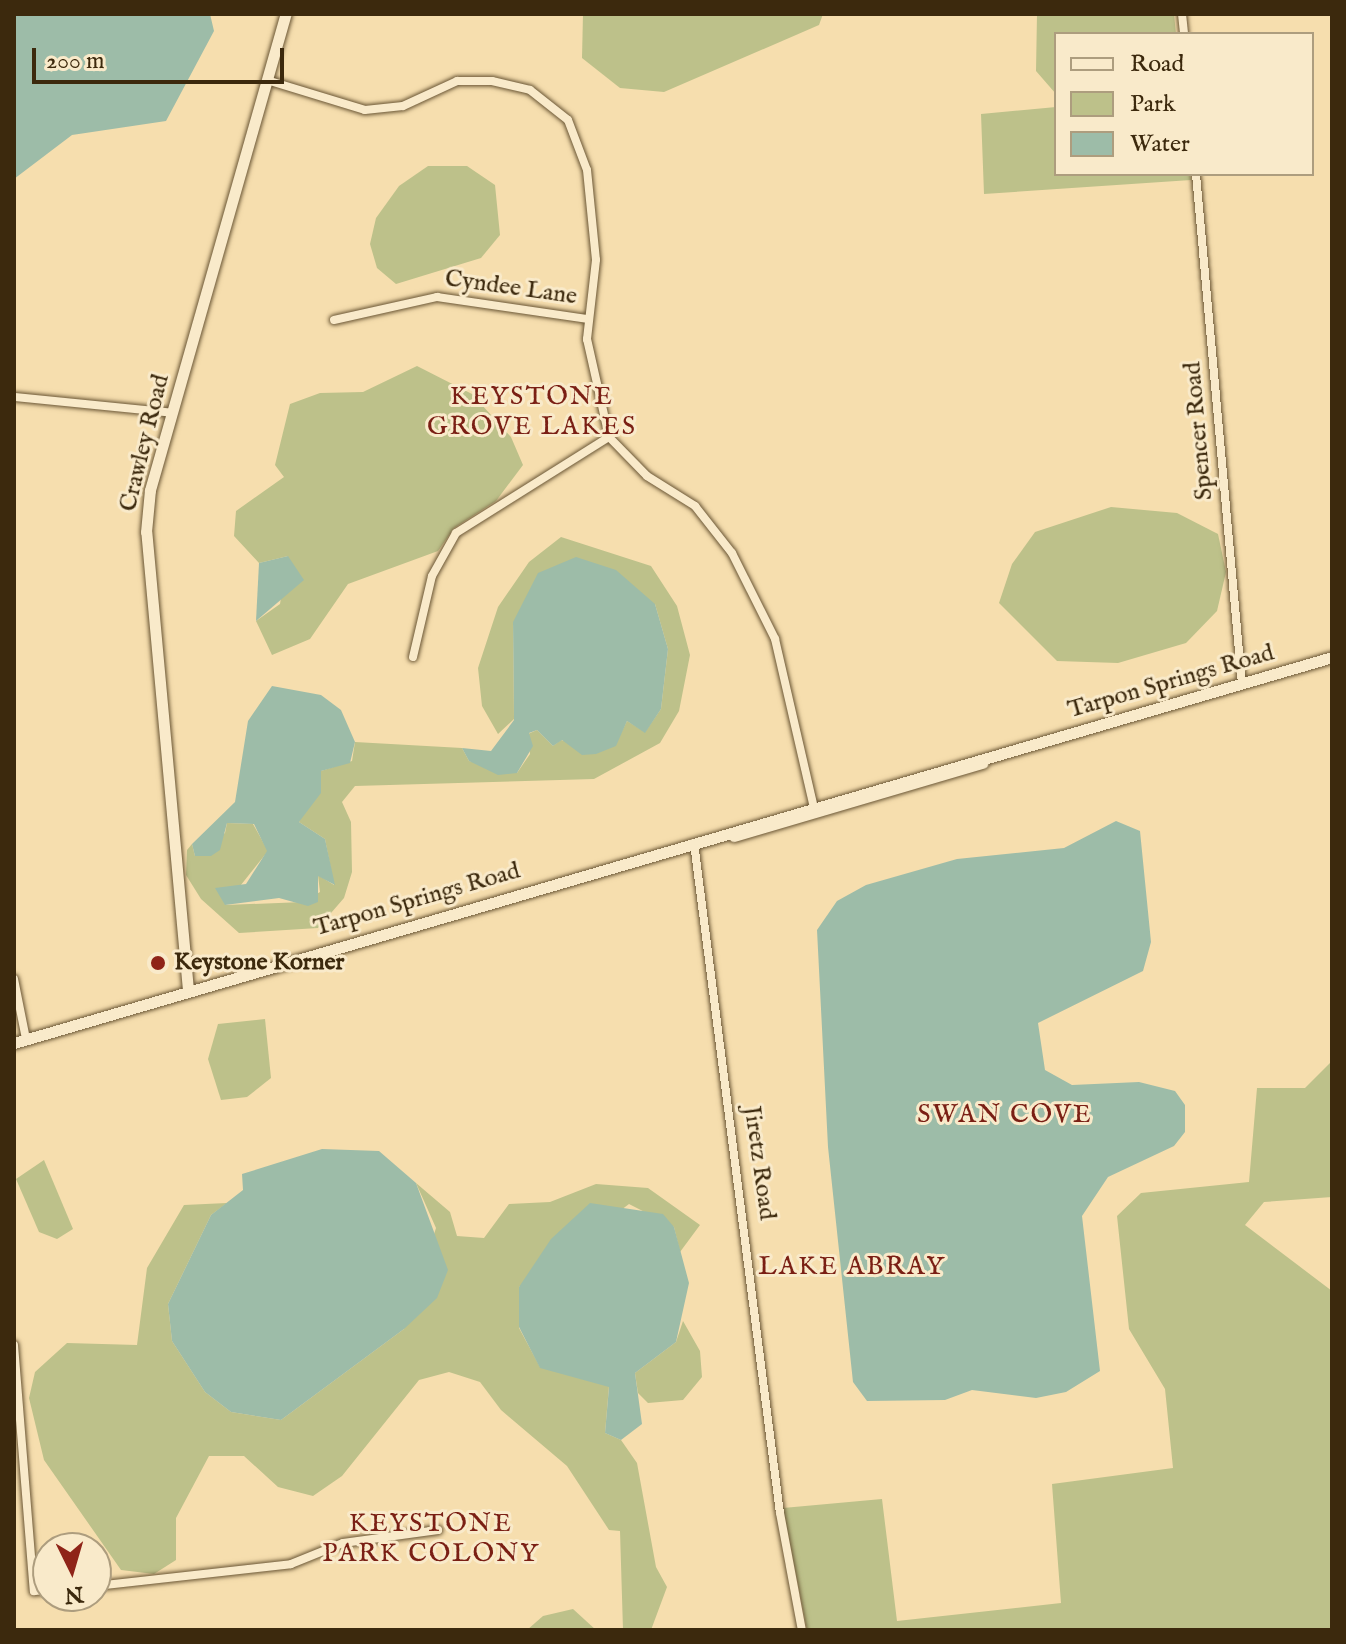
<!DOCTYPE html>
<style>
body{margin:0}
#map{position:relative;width:1346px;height:1644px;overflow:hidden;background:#f6deae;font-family:"IM FELL English",serif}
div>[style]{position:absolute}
.green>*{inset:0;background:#bdc18a}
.water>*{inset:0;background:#9dbca8}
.roads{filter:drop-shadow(0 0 2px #6a5635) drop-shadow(0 0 2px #6a5635)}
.street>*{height:8px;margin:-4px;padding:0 4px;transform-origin:4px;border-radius:4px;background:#f9eaca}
.secondary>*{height:11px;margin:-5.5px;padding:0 5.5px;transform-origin:5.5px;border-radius:5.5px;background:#f9eaca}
.dots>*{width:22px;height:22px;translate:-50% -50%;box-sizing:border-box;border:4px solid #f9eaca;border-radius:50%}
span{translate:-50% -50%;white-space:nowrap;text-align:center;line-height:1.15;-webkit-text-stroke:6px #f9eaca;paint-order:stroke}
.street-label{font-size:24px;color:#3c290d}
.poi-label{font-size:24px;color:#3c290d;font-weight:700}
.left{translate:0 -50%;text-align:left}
.neighbourhood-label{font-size:26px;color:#7a1f14;letter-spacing:2px}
.frame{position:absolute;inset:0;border:16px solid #3c290d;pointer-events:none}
.legend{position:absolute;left:1054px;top:32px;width:260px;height:144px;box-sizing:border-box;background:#f9eaca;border:2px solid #ad9d7e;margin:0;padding:10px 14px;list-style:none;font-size:24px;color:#3c290d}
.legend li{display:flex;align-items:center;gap:16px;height:40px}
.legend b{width:40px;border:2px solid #ad9d7e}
.north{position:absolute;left:32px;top:1532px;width:80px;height:80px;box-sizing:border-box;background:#f9eaca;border:2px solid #ad9d7e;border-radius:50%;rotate:175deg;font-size:22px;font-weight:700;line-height:32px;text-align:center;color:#3c290d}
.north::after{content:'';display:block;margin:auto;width:28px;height:36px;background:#8f2418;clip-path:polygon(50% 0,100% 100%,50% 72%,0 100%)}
.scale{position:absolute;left:32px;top:48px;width:252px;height:36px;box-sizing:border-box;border:4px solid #3c290d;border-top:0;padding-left:10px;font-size:24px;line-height:28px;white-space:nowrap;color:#3c290d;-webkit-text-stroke:6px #f9eaca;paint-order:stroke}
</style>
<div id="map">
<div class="green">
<div style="clip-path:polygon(583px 14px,823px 14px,819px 25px,664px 92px,620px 88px,582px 58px)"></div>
<div style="clip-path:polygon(1037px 14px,1174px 14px,1176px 34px,1056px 34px,1056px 94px,1036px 71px)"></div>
<div style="clip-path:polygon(1056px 107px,1056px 174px,1190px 174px,1191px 180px,984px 194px,981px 114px)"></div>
<div style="clip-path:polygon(428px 166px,467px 166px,495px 185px,500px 235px,481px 258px,396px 284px,377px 268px,370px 244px,376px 218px,399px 186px)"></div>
<div style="clip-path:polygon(417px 366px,472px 394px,511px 437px,523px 465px,496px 501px,454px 528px,438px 551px,348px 584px,310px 639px,272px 655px,256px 621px,280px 604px,288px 556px,259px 563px,234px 536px,236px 511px,284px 477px,275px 465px,290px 404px,320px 393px,363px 392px)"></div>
<div style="clip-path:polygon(1111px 507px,1177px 513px,1218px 534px,1226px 572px,1217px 611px,1186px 643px,1118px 663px,1057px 661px,999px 603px,1012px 564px,1035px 532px)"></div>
<div style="clip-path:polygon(561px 537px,651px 566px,677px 606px,690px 655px,679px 711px,660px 743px,594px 779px,355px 786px,342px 802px,351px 822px,352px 872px,344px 898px,318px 928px,239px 933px,201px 899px,186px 875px,187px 850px,192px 844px,195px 856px,225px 833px,227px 823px,253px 824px,268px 851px,225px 905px,303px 902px,320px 892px,318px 875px,334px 885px,325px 839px,299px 822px,321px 771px,352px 761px,355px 742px,462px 748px,469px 761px,517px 773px,530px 754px,528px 734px,537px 730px,553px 746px,561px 740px,591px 749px,619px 737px,627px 721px,645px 732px,661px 709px,668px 649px,655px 604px,513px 622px,514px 719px,498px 734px,482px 706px,478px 668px,498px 607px,529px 562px)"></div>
<div style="clip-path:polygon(265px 1019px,271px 1078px,247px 1097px,221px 1100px,208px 1059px,218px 1024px)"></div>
<div style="clip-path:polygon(1332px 1061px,1332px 1197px,1264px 1202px,1245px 1225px,1332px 1291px,1332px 1630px,807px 1630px,783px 1508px,882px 1499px,897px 1621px,1061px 1603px,1052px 1484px,1173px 1468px,1165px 1389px,1129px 1329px,1117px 1216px,1141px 1193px,1249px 1182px,1257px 1088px,1305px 1088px)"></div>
<div style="clip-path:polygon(44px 1160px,73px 1229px,57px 1239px,39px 1232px,16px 1179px)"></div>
<div style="clip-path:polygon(416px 1183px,450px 1212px,457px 1236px,484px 1238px,509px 1204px,550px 1202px,596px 1184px,648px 1188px,700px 1225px,680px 1252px,674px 1227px,629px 1204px,519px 1287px,519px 1328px,540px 1367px,609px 1386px,605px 1433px,621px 1440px,637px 1463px,656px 1567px,667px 1587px,651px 1630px,623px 1630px,620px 1531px,609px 1530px,567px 1466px,501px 1410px,480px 1382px,449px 1372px,419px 1380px,342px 1476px,313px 1496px,278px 1487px,244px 1456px,209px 1456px,176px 1518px,176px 1560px,154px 1574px,121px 1570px,44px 1460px,29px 1398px,35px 1372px,67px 1343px,137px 1345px,147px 1268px,184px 1205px,227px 1203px,211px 1215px,168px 1304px,172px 1341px,205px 1392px,231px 1412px,281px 1420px,404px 1329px,436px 1228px)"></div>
<div style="clip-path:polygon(683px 1321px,700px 1351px,702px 1377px,683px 1400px,648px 1403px,638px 1393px,635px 1373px,676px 1342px)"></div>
<div style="clip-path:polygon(573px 1609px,596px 1630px,527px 1630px,543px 1616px)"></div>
</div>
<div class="water">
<div style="clip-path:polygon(14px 14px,210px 14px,214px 31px,166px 121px,72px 135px,14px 179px)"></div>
<div style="clip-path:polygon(288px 556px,304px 580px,256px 621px,259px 563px)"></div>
<div style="clip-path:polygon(576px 557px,616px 570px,655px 604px,668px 649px,661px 709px,645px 733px,627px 721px,616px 746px,596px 754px,582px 755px,562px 740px,553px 746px,537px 730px,529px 733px,533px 746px,517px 773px,498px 775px,469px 761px,462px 748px,491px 751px,514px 720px,513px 622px,538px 573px)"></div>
<div style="clip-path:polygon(272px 686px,321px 695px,341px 710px,355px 742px,350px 763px,321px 771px,321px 793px,299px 822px,325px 839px,335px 885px,318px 876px,318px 902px,308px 906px,279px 898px,225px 905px,215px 888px,246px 884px,267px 851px,254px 824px,227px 823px,220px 850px,211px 856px,195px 856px,192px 844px,235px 802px,248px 721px)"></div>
<div style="clip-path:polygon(1116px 821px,1140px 831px,1151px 942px,1143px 971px,1038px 1023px,1045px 1070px,1072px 1085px,1139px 1082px,1175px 1091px,1185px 1105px,1185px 1132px,1174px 1146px,1108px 1177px,1082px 1216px,1100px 1371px,1066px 1392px,1036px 1398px,972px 1390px,945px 1400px,867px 1401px,853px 1382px,828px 1147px,817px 930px,837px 901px,866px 885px,957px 859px,1064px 848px)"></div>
<div style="clip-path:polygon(322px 1149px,379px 1151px,416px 1183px,448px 1270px,437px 1298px,404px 1329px,281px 1420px,231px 1412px,205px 1392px,172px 1341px,168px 1304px,211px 1215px,243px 1190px,242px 1174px)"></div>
<div style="clip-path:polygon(590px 1203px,663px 1214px,674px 1227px,689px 1283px,676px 1342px,635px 1373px,642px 1424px,621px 1440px,605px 1433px,609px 1387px,540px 1368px,519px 1327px,519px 1287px,551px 1239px)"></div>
</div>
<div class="roads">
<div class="street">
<div style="left:1182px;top:14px;width:20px;rotate:84deg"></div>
<div style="left:270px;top:81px;width:99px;rotate:17deg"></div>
<div style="left:365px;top:110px;width:38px;rotate:-6deg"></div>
<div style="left:403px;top:106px;width:60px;rotate:-24.8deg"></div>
<div style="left:457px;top:81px;width:35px"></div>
<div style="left:492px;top:81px;width:39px;rotate:13deg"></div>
<div style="left:530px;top:90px;width:48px;rotate:38.3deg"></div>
<div style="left:568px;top:120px;width:53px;rotate:69.2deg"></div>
<div style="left:587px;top:170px;width:90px;rotate:84.3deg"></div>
<div style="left:596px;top:260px;width:80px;rotate:96.5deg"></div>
<div style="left:587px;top:339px;width:100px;rotate:77.3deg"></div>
<div style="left:609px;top:437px;width:54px;rotate:45.7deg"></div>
<div style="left:647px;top:476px;width:57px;rotate:32deg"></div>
<div style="left:695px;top:506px;width:60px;rotate:51.8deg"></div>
<div style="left:732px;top:553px;width:96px;rotate:63.4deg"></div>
<div style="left:775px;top:639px;width:178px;rotate:77deg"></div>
<div style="left:1196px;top:174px;width:512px;rotate:84.85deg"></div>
<div style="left:334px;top:320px;width:106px;rotate:-12.6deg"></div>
<div style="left:437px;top:297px;width:153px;rotate:8.3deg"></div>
<div style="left:14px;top:397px;width:160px;rotate:5.7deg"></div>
<div style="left:413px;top:657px;width:83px;rotate:-76.8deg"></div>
<div style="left:432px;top:576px;width:49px;rotate:-60.8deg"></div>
<div style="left:456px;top:533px;width:181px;rotate:-32.1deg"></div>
<div style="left:694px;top:843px;width:675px;rotate:82.69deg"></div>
<div style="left:780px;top:1513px;width:119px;rotate:79.4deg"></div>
<div style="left:14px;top:979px;width:61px;rotate:78.7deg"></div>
<div style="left:14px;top:1345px;width:247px;rotate:85.4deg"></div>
<div style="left:34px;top:1591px;width:14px;rotate:-4deg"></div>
<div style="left:96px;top:1586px;width:196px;rotate:-6.4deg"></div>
<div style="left:291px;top:1564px;width:56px;rotate:-22deg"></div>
<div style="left:343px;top:1543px;width:96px;rotate:-7.8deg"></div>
</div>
<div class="secondary">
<div style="left:734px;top:836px;width:259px;rotate:-16.4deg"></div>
<div style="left:188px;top:990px;width:460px;rotate:-95.2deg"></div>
<div style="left:146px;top:532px;width:42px;rotate:-84.6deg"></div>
<div style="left:150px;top:490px;width:495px;rotate:-74.1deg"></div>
<div style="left:14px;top:1043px;width:1373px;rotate:-16.32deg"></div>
</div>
</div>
<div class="dots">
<div style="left:158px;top:963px;background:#8f2418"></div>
</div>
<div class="street-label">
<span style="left:511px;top:288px;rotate:8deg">Cyndee Lane</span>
<span style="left:1199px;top:431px;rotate:-95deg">Spencer Road</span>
<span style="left:145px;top:443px;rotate:-76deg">Crawley Road</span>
<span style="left:1171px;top:682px;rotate:-16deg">Tarpon Springs Road</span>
<span style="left:417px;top:900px;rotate:-16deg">Tarpon Springs Road</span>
<span style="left:759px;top:1163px;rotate:82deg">Jiretz Road</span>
</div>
<div class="poi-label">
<span class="left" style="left:174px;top:963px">Keystone Korner</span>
</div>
<div class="neighbourhood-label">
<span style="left:532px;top:412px">KEYSTONE<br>GROVE LAKES</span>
<span style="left:1005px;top:1115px">SWAN COVE</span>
<span style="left:852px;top:1267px">LAKE ABRAY</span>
<span style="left:431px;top:1539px">KEYSTONE<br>PARK COLONY</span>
</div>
<div class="frame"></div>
<ul class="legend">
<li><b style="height:10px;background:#f9eaca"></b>Road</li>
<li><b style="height:22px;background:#bdc18a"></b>Park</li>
<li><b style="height:22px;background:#9dbca8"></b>Water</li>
</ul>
<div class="north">N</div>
<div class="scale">200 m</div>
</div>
